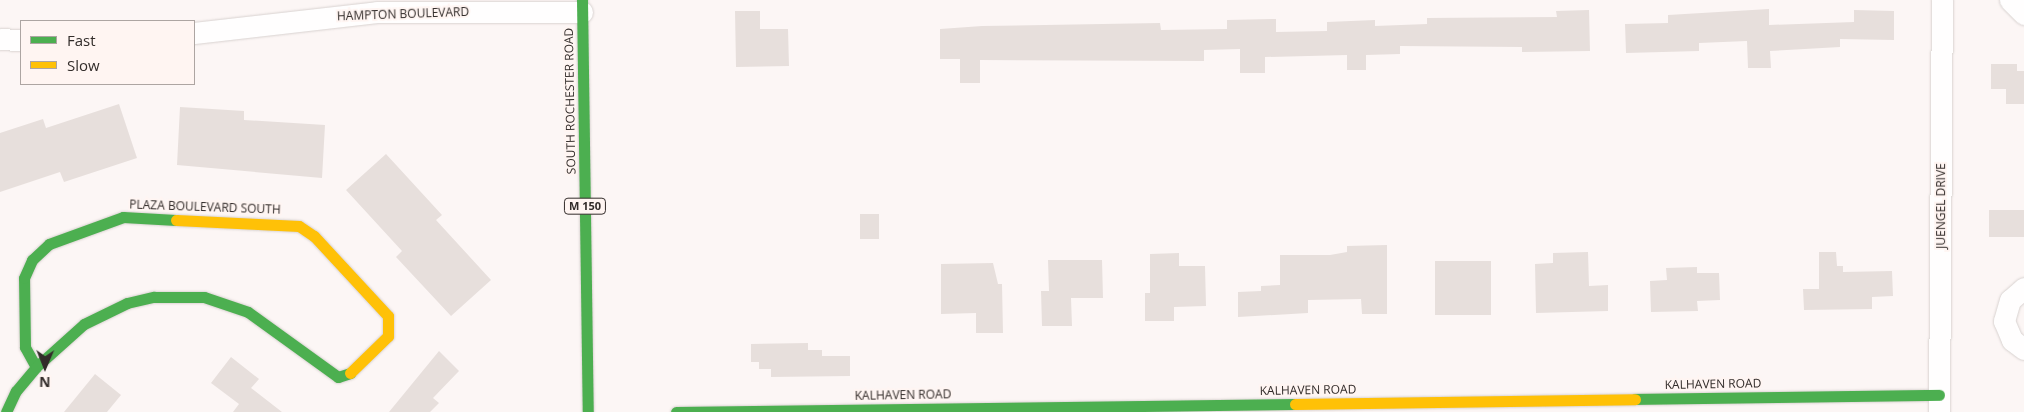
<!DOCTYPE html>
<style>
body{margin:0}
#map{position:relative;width:2024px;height:412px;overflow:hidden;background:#fcf6f5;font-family:"Open Sans",sans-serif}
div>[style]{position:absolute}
.building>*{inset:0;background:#e7dfdc;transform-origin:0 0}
.roads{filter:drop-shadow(0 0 1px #d8d2d0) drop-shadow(0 0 1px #d8d2d0)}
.street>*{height:21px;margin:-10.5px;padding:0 10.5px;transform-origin:10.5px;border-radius:10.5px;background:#fffefe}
.fast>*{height:11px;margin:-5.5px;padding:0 5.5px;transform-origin:5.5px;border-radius:5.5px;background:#4caf50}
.slow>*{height:11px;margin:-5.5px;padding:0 5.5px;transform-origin:5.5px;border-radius:5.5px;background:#ffc107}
span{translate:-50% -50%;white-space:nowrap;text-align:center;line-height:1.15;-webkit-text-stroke:4px #fff5f2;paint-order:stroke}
.shield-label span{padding:1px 4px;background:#fff5f2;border:1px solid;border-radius:4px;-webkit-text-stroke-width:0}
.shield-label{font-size:11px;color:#322c2a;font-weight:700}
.street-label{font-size:12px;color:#322c2a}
.legend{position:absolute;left:20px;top:20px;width:175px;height:65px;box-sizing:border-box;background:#fff5f2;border:1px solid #ada5a2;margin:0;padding:6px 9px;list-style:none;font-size:15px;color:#322c2a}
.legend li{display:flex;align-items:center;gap:10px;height:25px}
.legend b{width:25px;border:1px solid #ada5a2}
.north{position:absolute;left:20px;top:342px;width:50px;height:50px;-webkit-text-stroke:4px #fff5f2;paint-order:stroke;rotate:181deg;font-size:14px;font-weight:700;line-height:20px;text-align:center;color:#322c2a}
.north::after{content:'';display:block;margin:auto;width:18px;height:22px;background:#322c2a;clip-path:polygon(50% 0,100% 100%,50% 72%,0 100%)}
</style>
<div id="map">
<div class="building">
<div style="clip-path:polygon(1769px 9px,1769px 25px,1854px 22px,1854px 10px,1894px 11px,1894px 40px,1840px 39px,1840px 47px,1770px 51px,1771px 68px,1748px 68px,1747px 41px,1699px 43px,1699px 51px,1626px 53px,1625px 24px,1668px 23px,1668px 15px)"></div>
<div style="clip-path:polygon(1589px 10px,1590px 51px,1522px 52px,1522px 47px,1400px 46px,1400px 54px,1366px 55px,1366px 70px,1347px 70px,1347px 55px,1265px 57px,1265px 73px,1240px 73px,1240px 49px,1204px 50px,1204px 61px,980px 60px,980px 83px,960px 83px,960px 59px,940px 59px,940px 29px,982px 26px,1160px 23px,1161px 30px,1227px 29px,1227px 20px,1276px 19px,1276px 32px,1327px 31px,1327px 22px,1375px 20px,1375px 26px,1427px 24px,1427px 18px,1557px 17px,1556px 11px)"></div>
<div style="clip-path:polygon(735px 11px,760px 11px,760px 29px,788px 29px,789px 66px,736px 67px)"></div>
<div style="clip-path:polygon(1991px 64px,2017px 64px,2017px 71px,2024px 71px,2024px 104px,2006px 104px,2006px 89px,1991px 89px)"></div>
<div style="clip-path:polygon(119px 104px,137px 158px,64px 182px,60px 172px,0 192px,0 133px,43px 119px,46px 128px)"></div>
<div style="clip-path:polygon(180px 107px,244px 111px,244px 120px,325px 125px,322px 178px,177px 165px)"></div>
<div style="clip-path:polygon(386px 154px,442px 215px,436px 220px,491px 280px,451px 316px,396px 257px,402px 251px,346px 190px)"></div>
<div style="left:1989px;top:210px;width:35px;height:27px"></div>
<div style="left:860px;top:214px;width:19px;height:25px"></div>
<div style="clip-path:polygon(1387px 245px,1387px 314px,1362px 314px,1361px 299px,1308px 300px,1308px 313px,1238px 317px,1238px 292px,1261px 291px,1261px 286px,1280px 285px,1280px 255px,1330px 255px,1347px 252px,1347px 246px)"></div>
<div style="clip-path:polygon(1588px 252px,1589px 286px,1608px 285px,1608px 311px,1536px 313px,1535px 264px,1553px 263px,1553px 253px)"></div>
<div style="clip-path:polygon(1819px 252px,1836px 252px,1837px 266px,1843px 266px,1843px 272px,1892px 271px,1893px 296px,1872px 297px,1872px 309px,1804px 310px,1803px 289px,1819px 289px)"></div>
<div style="clip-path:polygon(1179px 253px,1179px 266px,1205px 266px,1206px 306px,1174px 307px,1174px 321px,1145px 321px,1145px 293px,1150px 293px,1150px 254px)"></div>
<div style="clip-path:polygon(1048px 260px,1102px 260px,1103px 298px,1071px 298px,1072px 326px,1042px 326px,1041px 291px,1049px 291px)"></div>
<div style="left:1435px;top:261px;width:56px;height:54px"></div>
<div style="clip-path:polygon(993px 263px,998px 284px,1002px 284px,1003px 333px,976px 333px,976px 313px,941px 314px,941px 264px)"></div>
<div style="clip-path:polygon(1697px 267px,1697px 273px,1719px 273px,1720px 300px,1697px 301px,1698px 311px,1651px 312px,1650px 281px,1667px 280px,1666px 268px)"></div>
<div style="clip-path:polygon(808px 343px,808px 350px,822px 350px,822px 356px,850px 356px,850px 376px,771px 377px,771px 369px,759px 369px,759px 362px,751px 362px,751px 344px)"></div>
<div style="clip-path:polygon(439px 351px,459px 371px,433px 398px,439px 403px,430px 412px,389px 412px)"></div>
<div style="clip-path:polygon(231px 357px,259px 379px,251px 388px,282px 412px,233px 412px,239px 404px,211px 383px)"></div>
<div style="clip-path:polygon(95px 374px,121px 395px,107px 412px,64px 412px)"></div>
</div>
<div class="roads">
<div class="street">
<div style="left:2010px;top:0;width:20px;rotate:45deg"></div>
<div style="left:194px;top:33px;width:184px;rotate:-6.5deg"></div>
<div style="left:377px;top:12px;width:205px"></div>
<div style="left:0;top:39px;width:21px;rotate:3deg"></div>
<div style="left:2024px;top:288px;width:18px;rotate:139deg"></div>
<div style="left:2010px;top:300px;width:22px;rotate:106deg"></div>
<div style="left:2004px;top:321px;width:21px;rotate:67deg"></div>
<div style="left:2012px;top:340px;width:15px;rotate:37deg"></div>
<div style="left:1939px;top:412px;width:412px;rotate:-89.6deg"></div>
</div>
<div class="fast">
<div style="left:582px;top:0;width:412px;rotate:89.2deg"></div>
<div style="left:36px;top:367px;width:23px;rotate:-119deg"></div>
<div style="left:25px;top:347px;width:69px;rotate:-90.8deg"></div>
<div style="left:24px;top:278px;width:20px;rotate:-66deg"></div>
<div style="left:32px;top:260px;width:23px;rotate:-43deg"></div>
<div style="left:49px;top:244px;width:79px;rotate:-20deg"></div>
<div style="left:123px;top:217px;width:53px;rotate:3.2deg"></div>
<div style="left:1635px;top:399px;width:304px;rotate:-0.8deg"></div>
<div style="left:6px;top:412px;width:23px;rotate:-65deg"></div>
<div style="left:16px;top:391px;width:31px;rotate:-50deg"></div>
<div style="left:36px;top:367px;width:64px;rotate:-41.9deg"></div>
<div style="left:84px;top:324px;width:48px;rotate:-26deg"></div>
<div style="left:127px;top:303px;width:28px;rotate:-13deg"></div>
<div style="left:154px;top:297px;width:50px"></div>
<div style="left:204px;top:297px;width:46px;rotate:18.8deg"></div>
<div style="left:248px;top:312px;width:111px;rotate:35.8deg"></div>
<div style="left:338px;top:377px;width:13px;rotate:-18deg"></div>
<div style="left:676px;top:412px;width:619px;rotate:-0.74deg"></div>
</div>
<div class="slow">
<div style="left:176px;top:220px;width:123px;rotate:2.8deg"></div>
<div style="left:299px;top:226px;width:18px;rotate:34deg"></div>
<div style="left:314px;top:236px;width:109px;rotate:47.2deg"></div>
<div style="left:388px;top:316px;width:20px;rotate:90deg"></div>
<div style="left:388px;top:336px;width:53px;rotate:135.8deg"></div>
<div style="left:1295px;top:404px;width:340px;rotate:-0.8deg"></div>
</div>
</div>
<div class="shield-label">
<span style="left:585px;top:206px">M 150</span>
</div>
<div class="street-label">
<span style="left:403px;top:14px;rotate:-2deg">HAMPTON BOULEVARD</span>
<span style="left:570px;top:101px;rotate:-91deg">SOUTH ROCHESTER ROAD</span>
<span style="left:1941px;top:206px;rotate:-90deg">JUENGEL DRIVE</span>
<span style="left:205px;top:207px;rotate:2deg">PLAZA BOULEVARD SOUTH</span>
<span style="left:1713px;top:384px;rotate:-1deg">KALHAVEN ROAD</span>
<span style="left:1308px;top:390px;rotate:-1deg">KALHAVEN ROAD</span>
<span style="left:903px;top:395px;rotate:-1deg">KALHAVEN ROAD</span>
</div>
<ul class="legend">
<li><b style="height:6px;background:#4caf50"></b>Fast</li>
<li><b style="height:6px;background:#ffc107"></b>Slow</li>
</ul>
<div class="north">N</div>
</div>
